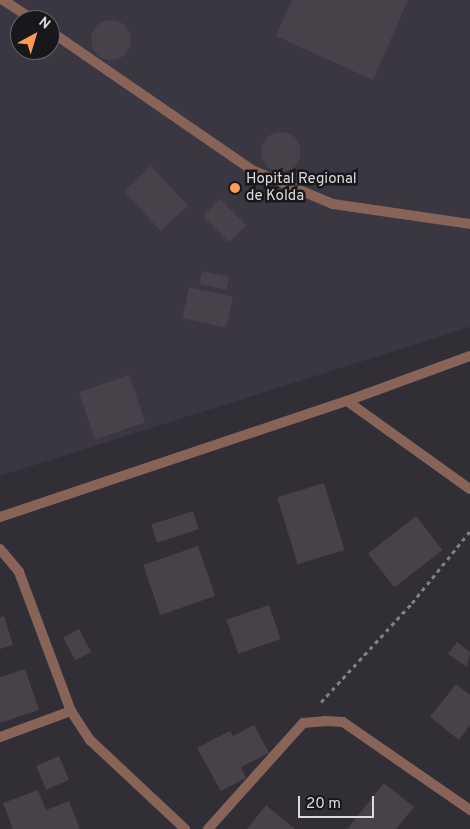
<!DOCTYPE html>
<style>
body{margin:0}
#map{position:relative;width:470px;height:829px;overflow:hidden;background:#312e35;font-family:Overpass,sans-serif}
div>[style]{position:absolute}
.built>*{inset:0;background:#3a3642}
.building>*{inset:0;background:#474249;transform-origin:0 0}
.round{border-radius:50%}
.path>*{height:3px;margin-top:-1.5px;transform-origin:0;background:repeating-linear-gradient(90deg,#817f85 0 4px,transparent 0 8px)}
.lane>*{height:10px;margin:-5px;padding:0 5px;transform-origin:5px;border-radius:5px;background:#876457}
.street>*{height:10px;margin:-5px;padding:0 5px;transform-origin:5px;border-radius:5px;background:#876457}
.dots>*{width:14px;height:14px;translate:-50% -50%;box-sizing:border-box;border:2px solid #18171a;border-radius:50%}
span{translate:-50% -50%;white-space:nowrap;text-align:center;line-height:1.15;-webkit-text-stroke:5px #18171a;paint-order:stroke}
.poi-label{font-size:15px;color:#dbdade}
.left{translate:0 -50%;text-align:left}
.north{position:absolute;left:10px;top:10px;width:50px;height:50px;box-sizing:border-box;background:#18171a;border:1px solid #666568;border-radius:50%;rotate:39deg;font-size:14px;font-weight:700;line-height:20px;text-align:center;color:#dbdade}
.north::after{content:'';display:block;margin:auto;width:18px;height:22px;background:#fd9c55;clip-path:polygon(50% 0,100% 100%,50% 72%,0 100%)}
.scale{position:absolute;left:298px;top:796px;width:76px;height:22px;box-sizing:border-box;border:2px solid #dbdade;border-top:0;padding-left:6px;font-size:15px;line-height:18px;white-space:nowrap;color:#dbdade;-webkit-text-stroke:4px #18171a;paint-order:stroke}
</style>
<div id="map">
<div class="built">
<div style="clip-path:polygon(evenodd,0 0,470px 0,470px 327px,0 476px,0 0,20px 20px,50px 20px,50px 50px,20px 50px,20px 20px)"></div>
</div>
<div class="building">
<div style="clip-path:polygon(292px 0,408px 0,373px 80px,276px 36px)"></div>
<div class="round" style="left:91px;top:20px;width:40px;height:40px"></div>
<div class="round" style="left:261px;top:132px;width:40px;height:40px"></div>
<div style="left:151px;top:166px;width:54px;height:37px;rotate:47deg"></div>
<div style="left:220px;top:199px;width:37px;height:24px;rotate:45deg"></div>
<div style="left:202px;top:271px;width:28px;height:13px;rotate:13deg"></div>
<div style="left:189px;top:287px;width:45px;height:32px;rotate:12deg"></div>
<div style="left:129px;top:375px;width:50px;height:53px;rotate:71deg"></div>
<div style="left:324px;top:483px;width:70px;height:49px;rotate:73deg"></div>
<div style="left:193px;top:511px;width:19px;height:44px;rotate:72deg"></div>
<div style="left:416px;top:516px;width:43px;height:61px;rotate:52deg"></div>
<div style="left:198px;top:546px;width:53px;height:58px;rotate:71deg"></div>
<div style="left:269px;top:605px;width:36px;height:45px;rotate:71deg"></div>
<div style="clip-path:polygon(4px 616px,13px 645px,0 649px,0 617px)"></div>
<div style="left:79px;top:629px;width:26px;height:18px;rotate:62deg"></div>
<div style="clip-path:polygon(457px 642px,470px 652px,467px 667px,448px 654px)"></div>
<div style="clip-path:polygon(25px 669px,39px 710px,0 723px,0 677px)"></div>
<div style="clip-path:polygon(456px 684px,470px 695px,470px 725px,459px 740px,430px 717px)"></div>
<div style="clip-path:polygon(254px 725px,269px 753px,241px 767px,246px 778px,221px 791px,197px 748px,230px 731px,233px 736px)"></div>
<div style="left:59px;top:756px;width:26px;height:25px;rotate:67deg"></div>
<div style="clip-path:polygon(384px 783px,414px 807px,396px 829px,347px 829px)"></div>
<div style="clip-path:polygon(38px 790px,46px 810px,69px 801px,80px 829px,13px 829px,3px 803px)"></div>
<div style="clip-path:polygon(266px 805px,295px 829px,247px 829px)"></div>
</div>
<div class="path">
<div style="left:321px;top:702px;width:134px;rotate:-47.4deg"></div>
<div style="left:412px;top:603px;width:92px;rotate:-51.1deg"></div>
</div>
<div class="lane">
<div style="left:3px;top:0;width:37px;rotate:33deg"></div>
<div style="left:50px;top:31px;width:245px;rotate:34.5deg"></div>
<div style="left:252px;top:170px;width:88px;rotate:22.8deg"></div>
<div style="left:333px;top:204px;width:138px;rotate:8.3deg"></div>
</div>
<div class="street">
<div style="left:347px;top:401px;width:151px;rotate:35.6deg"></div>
<div style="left:0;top:517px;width:366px;rotate:-18.5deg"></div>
<div style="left:347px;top:401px;width:131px;rotate:-20.1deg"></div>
<div style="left:0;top:549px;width:30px;rotate:50deg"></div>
<div style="left:19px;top:572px;width:148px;rotate:69.5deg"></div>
<div style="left:71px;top:711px;width:35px;rotate:57deg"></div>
<div style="left:90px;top:740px;width:130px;rotate:43.1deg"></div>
<div style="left:0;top:737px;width:76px;rotate:-20.1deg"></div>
<div style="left:208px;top:829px;width:142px;rotate:-48.1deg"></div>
<div style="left:303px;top:723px;width:21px;rotate:-5deg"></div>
<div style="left:324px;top:721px;width:19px;rotate:3deg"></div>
<div style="left:343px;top:722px;width:155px;rotate:34.7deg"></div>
</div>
<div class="dots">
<div style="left:235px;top:188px;background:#fd9c55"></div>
</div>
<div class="poi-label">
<span class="left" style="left:246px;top:188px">Hopital Regional<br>de Kolda</span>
</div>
<div class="north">N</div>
<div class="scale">20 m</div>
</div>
